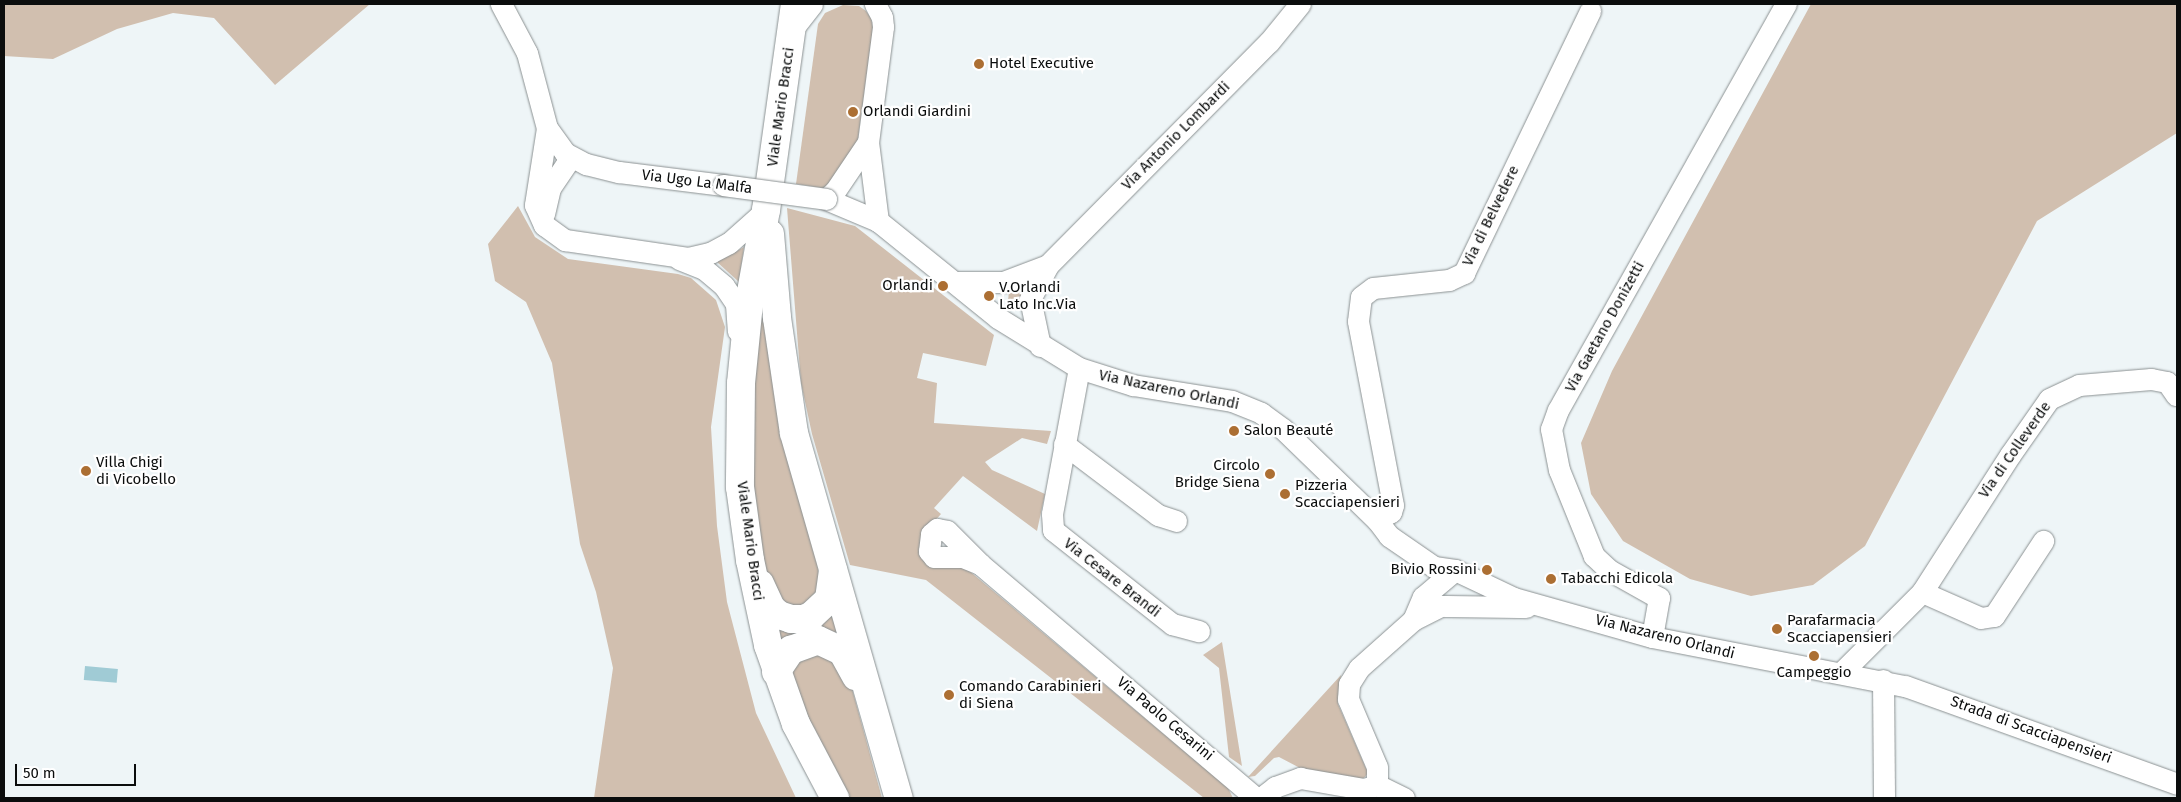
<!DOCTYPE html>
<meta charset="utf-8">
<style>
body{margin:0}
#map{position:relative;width:2181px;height:802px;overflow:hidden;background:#eef5f7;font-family:"Fira Sans",sans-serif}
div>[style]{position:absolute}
.green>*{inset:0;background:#d1bfaf}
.water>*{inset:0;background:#a0cbd5;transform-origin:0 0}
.roads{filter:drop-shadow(0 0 1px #8b9192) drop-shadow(0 0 1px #8b9192)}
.minor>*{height:21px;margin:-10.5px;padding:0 10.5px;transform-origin:10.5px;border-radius:10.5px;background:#fff}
.major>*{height:28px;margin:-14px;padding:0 14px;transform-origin:14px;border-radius:14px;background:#fff}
.bridges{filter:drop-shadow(0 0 1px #8b9192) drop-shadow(0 0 1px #8b9192)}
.minor-bridge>*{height:21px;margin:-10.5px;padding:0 10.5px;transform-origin:10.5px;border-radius:10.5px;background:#fff}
.dots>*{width:14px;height:14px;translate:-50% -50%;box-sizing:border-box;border:2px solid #fff;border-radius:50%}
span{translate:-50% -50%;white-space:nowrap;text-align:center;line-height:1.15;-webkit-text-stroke:4.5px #fff;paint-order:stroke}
.poi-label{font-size:15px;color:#0b0d0d}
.left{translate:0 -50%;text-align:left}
.right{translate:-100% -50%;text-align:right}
.street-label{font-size:15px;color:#0b0d0d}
.frame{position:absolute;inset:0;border:5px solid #0b0d0d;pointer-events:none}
.scale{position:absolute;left:15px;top:764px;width:121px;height:22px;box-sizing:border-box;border:2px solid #0b0d0d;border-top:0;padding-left:6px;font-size:15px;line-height:18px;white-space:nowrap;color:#0b0d0d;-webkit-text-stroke:4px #fff;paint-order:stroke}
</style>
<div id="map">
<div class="green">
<div style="clip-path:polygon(4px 4px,370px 4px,275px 85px,214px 18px,173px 13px,117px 29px,53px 59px,4px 56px)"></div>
<div style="clip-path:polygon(1811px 4px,2177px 4px,2177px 133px,2037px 221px,1865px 546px,1813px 585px,1751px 596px,1690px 579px,1623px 541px,1591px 494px,1581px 443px,1612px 371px)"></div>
<div style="clip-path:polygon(843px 5px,859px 6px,866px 11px,871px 18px,873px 28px,857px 147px,828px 189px,796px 184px,818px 24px,825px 13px)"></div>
<div style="clip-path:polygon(518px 206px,535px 237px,568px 259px,678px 274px,691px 278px,716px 300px,725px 327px,711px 427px,717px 526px,727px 602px,756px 713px,796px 798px,594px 798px,613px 668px,596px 592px,580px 544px,552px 363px,526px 302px,495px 281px,488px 244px)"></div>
<div style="clip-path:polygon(787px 208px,855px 226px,994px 335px,986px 366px,923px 353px,917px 378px,937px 383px,934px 423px,1051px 431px,1047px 444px,1022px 438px,985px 462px,992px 470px,1045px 494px,1037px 531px,963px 476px,934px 508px,941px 514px,924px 533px,1228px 788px,1233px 798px,1204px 798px,926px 580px,850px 565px,812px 434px,801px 383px)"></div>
<div style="clip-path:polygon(744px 247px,739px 282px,717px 262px)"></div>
<div style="clip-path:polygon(766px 275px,823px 597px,791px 610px,766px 580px,753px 482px,748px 385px)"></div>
<div style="clip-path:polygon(1027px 283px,1023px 298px,1008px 302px,1009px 290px)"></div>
<div style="clip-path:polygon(832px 607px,842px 634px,781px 645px,772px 626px)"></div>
<div style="clip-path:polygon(1222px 642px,1242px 766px,1229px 757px,1219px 668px,1203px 655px)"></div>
<div style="clip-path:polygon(815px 646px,848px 674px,882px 798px,842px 798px,793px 698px,792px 660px)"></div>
<div style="clip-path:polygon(1341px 675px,1338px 704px,1368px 773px,1365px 777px,1361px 780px,1300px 768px,1279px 757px,1274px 758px,1255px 776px,1248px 777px)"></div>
</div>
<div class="water">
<div style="left:85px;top:666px;width:33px;height:14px;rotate:5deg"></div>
</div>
<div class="roads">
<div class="minor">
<div style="left:501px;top:4px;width:55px;rotate:62deg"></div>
<div style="left:527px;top:53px;width:78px;rotate:75.1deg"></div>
<div style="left:547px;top:128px;width:31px;rotate:54deg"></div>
<div style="left:565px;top:153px;width:24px;rotate:28deg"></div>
<div style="left:586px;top:164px;width:34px;rotate:14deg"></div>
<div style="left:619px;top:172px;width:105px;rotate:7.1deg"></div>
<div style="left:875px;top:4px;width:15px;rotate:62deg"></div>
<div style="left:882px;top:17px;width:10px;rotate:84deg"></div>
<div style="left:883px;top:27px;width:116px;rotate:97.4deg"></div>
<div style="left:868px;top:142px;width:80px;rotate:82.8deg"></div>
<div style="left:791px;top:31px;width:34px;rotate:-52deg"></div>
<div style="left:547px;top:128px;width:78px;rotate:98.9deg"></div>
<div style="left:535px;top:205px;width:22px;rotate:66deg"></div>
<div style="left:544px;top:225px;width:26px;rotate:36deg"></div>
<div style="left:565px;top:240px;width:124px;rotate:8.3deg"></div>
<div style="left:688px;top:258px;width:23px;rotate:-13deg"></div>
<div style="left:710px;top:253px;width:21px;rotate:-28deg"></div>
<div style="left:729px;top:243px;width:50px;rotate:-41.7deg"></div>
<div style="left:826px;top:199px;width:56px;rotate:22.9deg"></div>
<div style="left:878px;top:221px;width:154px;rotate:38.9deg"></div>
<div style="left:998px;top:318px;width:95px;rotate:31.7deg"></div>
<div style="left:1079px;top:368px;width:57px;rotate:17.5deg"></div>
<div style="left:1133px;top:385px;width:100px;rotate:9.2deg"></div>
<div style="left:1232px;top:401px;width:31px;rotate:22deg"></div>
<div style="left:1261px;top:413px;width:27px;rotate:36deg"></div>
<div style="left:1283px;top:429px;width:131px;rotate:44.1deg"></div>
<div style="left:1377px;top:520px;width:20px;rotate:53deg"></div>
<div style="left:1389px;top:536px;width:55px;rotate:34.6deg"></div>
<div style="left:1434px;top:567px;width:21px;rotate:8deg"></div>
<div style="left:1455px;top:570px;width:65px;rotate:25.4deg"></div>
<div style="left:1514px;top:598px;width:143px;rotate:15.8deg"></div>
<div style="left:1652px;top:637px;width:258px;rotate:11deg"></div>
<div style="left:1905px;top:686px;width:289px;rotate:19.8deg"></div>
<div style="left:826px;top:199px;width:12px;rotate:-42deg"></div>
<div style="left:835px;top:191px;width:59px;rotate:-56deg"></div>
<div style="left:544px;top:214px;width:27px;rotate:-77deg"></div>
<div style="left:550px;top:188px;width:37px;rotate:-56deg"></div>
<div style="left:679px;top:259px;width:27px;rotate:22deg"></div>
<div style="left:704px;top:269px;width:26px;rotate:40deg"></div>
<div style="left:724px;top:286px;width:22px;rotate:56deg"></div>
<div style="left:736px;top:304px;width:27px;rotate:86deg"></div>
<div style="left:954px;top:282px;width:49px"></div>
<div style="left:1003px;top:282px;width:48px;rotate:-20.7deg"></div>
<div style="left:1040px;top:346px;width:48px;rotate:-102deg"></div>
<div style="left:1030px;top:299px;width:38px;rotate:-62deg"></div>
<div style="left:1048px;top:265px;width:314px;rotate:-45.3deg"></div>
<div style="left:1269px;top:42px;width:49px;rotate:-50.8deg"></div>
<div style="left:1079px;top:368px;width:148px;rotate:100.5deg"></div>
<div style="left:1052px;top:514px;width:16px;rotate:86deg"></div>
<div style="left:1053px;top:530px;width:152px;rotate:38.3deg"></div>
<div style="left:1172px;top:624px;width:28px;rotate:15deg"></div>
<div style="left:1064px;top:444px;width:118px;rotate:37.1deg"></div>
<div style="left:1158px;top:515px;width:19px;rotate:18deg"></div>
<div style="left:1377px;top:520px;width:16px;rotate:-30deg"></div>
<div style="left:1391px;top:512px;width:7px;rotate:-74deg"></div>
<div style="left:1393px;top:505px;width:187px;rotate:-100.8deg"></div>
<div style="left:1358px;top:321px;width:24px;rotate:-83deg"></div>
<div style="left:1361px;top:297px;width:15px;rotate:-37deg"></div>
<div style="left:1373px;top:288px;width:76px;rotate:-6deg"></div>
<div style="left:1449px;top:280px;width:17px;rotate:-25deg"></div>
<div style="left:1464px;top:273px;width:291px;rotate:-64.3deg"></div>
<div style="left:980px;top:564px;width:18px;rotate:-158deg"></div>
<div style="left:963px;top:557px;width:29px;rotate:180deg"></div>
<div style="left:934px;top:557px;width:8px;rotate:-130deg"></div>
<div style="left:929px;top:551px;width:17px;rotate:-83deg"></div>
<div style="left:931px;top:534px;width:8px;rotate:-40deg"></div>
<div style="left:937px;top:529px;width:10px;rotate:11deg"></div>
<div style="left:947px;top:531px;width:47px;rotate:45deg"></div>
<div style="left:980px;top:564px;width:362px;rotate:40.3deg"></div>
<div style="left:1922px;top:592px;width:64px;rotate:23.8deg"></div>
<div style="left:1981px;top:618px;width:13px;rotate:-9deg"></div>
<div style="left:1994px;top:616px;width:90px;rotate:-56.8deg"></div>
<div style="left:1413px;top:620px;width:25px;rotate:-67deg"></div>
<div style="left:1423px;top:597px;width:42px;rotate:-40.2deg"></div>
<div style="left:1652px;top:637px;width:40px;rotate:-80deg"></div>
<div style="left:1659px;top:598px;width:57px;rotate:-150.8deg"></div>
<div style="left:1609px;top:570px;width:21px;rotate:-137deg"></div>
<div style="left:1594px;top:556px;width:93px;rotate:-112.1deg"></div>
<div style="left:1559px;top:470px;width:42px;rotate:-101deg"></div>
<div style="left:1551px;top:429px;width:20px;rotate:-70deg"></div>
<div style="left:1558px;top:410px;width:466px;rotate:-60.7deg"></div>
<div style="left:1842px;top:672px;width:113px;rotate:-45deg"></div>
<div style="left:1922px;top:592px;width:163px;rotate:-57.3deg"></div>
<div style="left:2010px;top:455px;width:68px;rotate:-55.1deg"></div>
<div style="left:2049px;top:399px;width:33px;rotate:-25deg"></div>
<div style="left:2079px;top:385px;width:72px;rotate:-4.8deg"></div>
<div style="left:2151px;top:379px;width:16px;rotate:11deg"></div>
<div style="left:2167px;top:382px;width:16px;rotate:55deg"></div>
<div style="left:1883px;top:680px;width:118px;rotate:89.5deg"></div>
<div style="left:1377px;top:785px;width:18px;rotate:-90deg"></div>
<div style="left:1377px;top:767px;width:74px;rotate:-113.1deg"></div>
<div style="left:1348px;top:699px;width:15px;rotate:-86deg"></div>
<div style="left:1349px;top:684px;width:19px;rotate:-58deg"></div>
<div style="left:1359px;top:668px;width:72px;rotate:-41.6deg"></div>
<div style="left:1413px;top:620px;width:30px;rotate:-27deg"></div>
<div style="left:1440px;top:606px;width:86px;rotate:0.7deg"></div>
<div style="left:1377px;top:785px;width:30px;rotate:26deg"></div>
<div style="left:1261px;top:798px;width:18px;rotate:-38deg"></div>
<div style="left:1275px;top:787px;width:27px;rotate:-20deg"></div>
<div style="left:1300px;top:778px;width:65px;rotate:9.8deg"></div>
<div style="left:1364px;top:789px;width:14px;rotate:-17deg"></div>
</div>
<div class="major">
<div style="left:795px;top:4px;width:208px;rotate:98deg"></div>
<div style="left:766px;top:210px;width:95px;rotate:100.4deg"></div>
<div style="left:749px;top:303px;width:80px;rotate:95.7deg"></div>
<div style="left:741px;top:383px;width:104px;rotate:90.6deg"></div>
<div style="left:740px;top:487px;width:74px;rotate:82.2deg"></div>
<div style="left:750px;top:560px;width:87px;rotate:78deg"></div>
<div style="left:768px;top:645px;width:84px;rotate:70.5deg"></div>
<div style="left:796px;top:724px;width:84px;rotate:62.2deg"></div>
<div style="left:770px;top:234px;width:84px;rotate:85.2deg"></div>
<div style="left:777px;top:318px;width:116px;rotate:81.6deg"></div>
<div style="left:794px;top:433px;width:380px;rotate:74deg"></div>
<div style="left:760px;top:584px;width:26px;rotate:65deg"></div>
<div style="left:771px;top:608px;width:11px;rotate:41deg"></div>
<div style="left:779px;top:615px;width:13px;rotate:18deg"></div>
<div style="left:791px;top:619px;width:12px"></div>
<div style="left:803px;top:619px;width:9px;rotate:-21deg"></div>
<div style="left:811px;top:616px;width:25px;rotate:-43deg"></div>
<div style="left:829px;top:599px;width:29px;rotate:-82deg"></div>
<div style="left:776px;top:672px;width:27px;rotate:-56deg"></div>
<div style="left:791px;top:650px;width:29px;rotate:-20deg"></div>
<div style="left:818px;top:640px;width:26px;rotate:25deg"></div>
<div style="left:842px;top:651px;width:29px;rotate:61deg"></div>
</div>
</div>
<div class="bridges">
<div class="minor-bridge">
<div style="left:723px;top:185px;width:104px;rotate:7.7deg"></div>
</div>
</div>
<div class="dots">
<div style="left:979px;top:64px;background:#ac6f33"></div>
<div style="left:853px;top:112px;background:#ac6f33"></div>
<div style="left:943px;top:286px;background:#ac6f33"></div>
<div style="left:989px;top:296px;background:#ac6f33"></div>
<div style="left:1234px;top:431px;background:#ac6f33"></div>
<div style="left:86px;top:471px;background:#ac6f33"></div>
<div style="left:1270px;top:474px;background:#ac6f33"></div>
<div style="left:1285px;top:494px;background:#ac6f33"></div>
<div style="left:1487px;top:570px;background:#ac6f33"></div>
<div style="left:1551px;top:579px;background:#ac6f33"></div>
<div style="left:1777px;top:629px;background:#ac6f33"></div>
<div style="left:1814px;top:656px;background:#ac6f33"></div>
<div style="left:949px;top:695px;background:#ac6f33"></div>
</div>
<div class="poi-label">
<span class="left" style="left:989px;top:64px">Hotel Executive</span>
<span class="left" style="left:863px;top:112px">Orlandi Giardini</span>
<span class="right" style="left:933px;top:286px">Orlandi</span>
<span class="left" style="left:999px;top:296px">V.Orlandi<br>Lato Inc.Via</span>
<span class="left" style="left:1244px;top:431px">Salon Beauté</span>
<span class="left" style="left:96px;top:471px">Villa Chigi<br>di Vicobello</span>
<span class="right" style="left:1260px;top:474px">Circolo<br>Bridge Siena</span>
<span class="left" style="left:1295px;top:494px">Pizzeria<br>Scacciapensieri</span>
<span class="right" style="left:1477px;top:570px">Bivio Rossini</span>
<span class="left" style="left:1561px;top:579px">Tabacchi Edicola</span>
<span class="left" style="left:1787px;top:629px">Parafarmacia<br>Scacciapensieri</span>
<span style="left:1814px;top:673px">Campeggio</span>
<span class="left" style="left:959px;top:695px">Comando Carabinieri<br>di Siena</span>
</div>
<div class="street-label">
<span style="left:781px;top:107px;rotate:-82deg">Viale Mario Bracci</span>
<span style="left:1176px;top:136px;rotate:-45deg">Via Antonio Lombardi</span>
<span style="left:697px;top:182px;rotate:7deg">Via Ugo La Malfa</span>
<span style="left:1491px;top:216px;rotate:-64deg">Via di Belvedere</span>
<span style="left:1605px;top:327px;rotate:-61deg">Via Gaetano Donizetti</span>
<span style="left:1169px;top:390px;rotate:12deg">Via Nazareno Orlandi</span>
<span style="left:2015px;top:450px;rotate:-55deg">Via di Colleverde</span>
<span style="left:750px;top:541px;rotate:82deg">Viale Mario Bracci</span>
<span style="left:1112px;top:578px;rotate:38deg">Via Cesare Brandi</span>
<span style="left:1665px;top:637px;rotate:14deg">Via Nazareno Orlandi</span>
<span style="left:1165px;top:719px;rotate:40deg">Via Paolo Cesarini</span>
<span style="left:2031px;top:730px;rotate:20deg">Strada di Scacciapensieri</span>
</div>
<div class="frame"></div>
<div class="scale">50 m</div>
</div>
